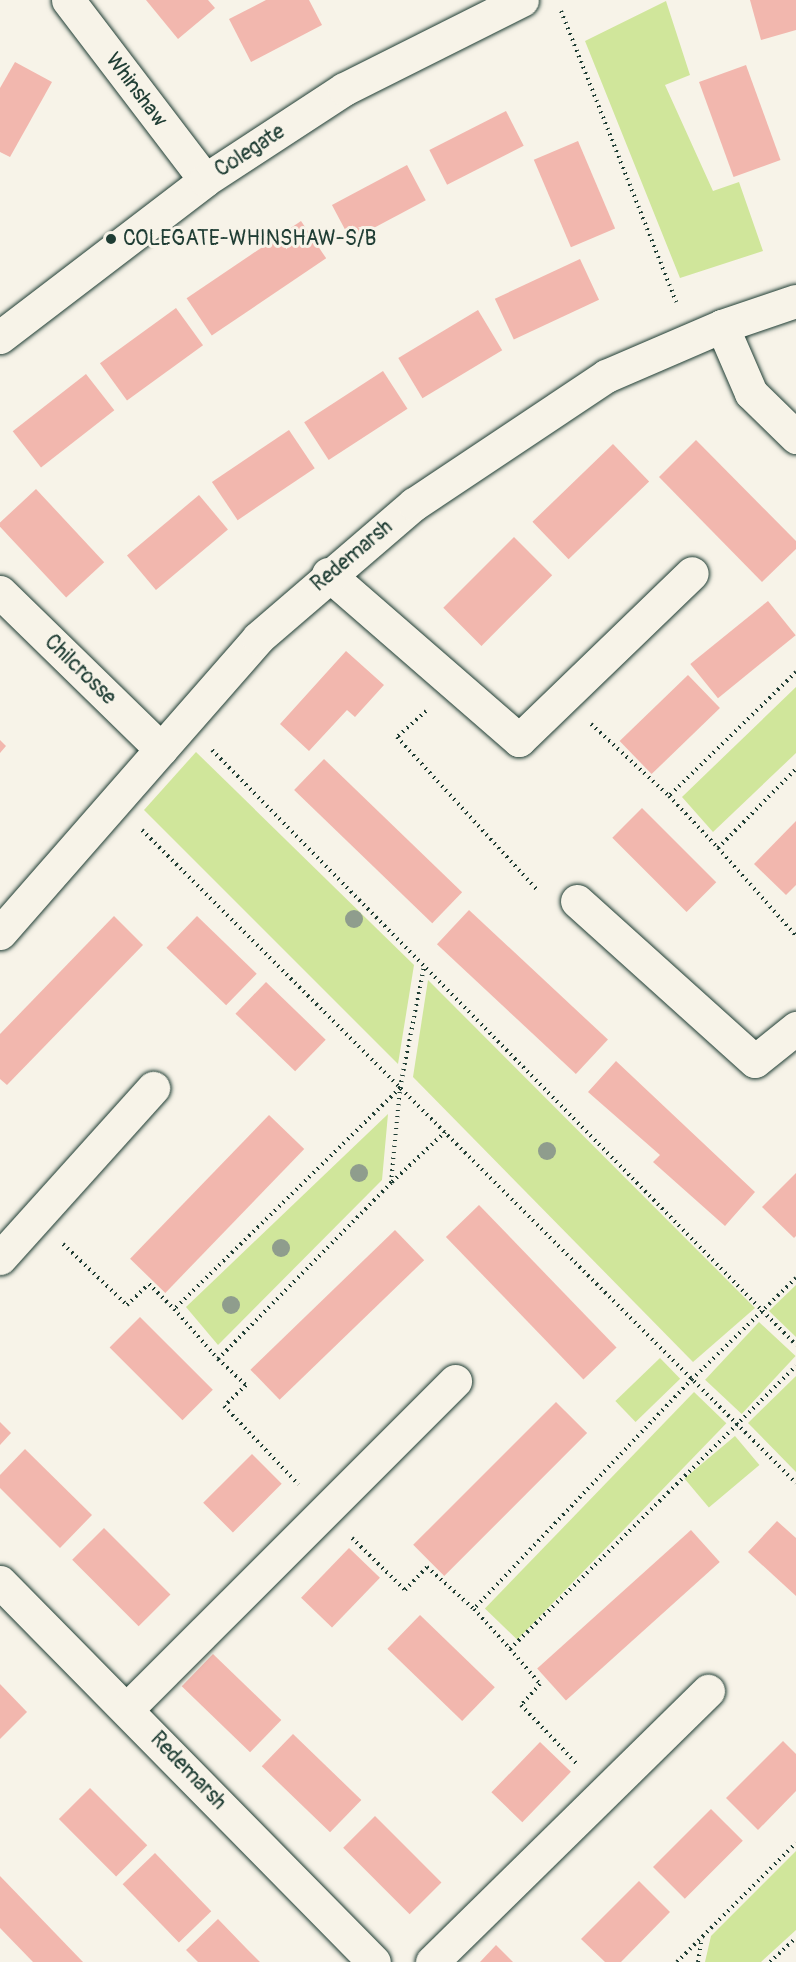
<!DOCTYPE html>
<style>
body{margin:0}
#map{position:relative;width:796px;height:1962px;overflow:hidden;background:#f7f3e8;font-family:Pangolin,sans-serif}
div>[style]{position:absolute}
.green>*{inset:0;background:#d0e69b;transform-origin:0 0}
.building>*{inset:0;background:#f2b7ae;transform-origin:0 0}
.path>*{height:4px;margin-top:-2px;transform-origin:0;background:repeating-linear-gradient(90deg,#1f3d34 0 1.5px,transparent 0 6px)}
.roads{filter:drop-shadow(0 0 2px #1f3d34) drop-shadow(0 0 2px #1f3d34)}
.minor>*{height:33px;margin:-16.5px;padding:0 16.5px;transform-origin:16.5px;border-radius:16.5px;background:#f7f3e8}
.trees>*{width:18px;height:18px;margin:-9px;border-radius:50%;background:#8f9d8d}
.dots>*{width:16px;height:16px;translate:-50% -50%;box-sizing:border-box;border:3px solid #f7f3e8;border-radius:50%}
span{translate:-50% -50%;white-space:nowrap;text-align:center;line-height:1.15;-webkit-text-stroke:6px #f7f3e8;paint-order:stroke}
.street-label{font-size:21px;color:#1f3d34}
.poi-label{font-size:21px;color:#1f3d34}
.left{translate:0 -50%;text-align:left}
</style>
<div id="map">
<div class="green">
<div style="clip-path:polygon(666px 1px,690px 75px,665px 85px,713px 191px,739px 182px,763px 251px,680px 278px,585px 41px)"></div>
<div style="clip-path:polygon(796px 687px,796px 753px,713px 832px,682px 797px)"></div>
<div style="clip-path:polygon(196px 752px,414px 965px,398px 1064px,144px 810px)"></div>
<div style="clip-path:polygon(428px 980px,755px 1308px,693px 1362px,413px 1077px)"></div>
<div style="clip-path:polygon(388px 1114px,382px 1180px,218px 1345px,186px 1307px)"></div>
<div style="clip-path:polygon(796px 1285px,796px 1337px,769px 1311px)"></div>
<div style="left:759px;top:1322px;width:50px;height:79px;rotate:43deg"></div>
<div style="left:660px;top:1358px;width:29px;height:62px;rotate:46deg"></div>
<div style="clip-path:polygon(796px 1376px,796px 1472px,748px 1423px)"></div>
<div style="left:694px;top:1392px;width:45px;height:301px;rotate:44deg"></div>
<div style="left:735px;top:1436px;width:38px;height:66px;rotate:50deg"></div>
<div style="clip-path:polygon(796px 1851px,796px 1930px,761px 1962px,705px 1962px,711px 1936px)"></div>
</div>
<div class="building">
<div style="clip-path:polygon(146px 0,208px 0,215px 8px,178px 39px)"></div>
<div style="clip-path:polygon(266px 0,309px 0,322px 25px,251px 62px,229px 19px)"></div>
<div style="clip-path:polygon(750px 0,796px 0,796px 30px,761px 40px)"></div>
<div style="clip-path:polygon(15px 62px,52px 82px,10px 157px,0 152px,0 88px)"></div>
<div style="left:746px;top:65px;width:101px;height:50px;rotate:70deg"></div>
<div style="left:506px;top:111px;width:39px;height:86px;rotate:63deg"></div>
<div style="left:578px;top:141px;width:95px;height:48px;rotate:67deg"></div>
<div style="left:407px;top:165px;width:40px;height:85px;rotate:62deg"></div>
<div style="left:301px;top:221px;width:45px;height:138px;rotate:56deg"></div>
<div style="left:580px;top:259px;width:45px;height:94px;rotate:65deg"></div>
<div style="left:176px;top:308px;width:46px;height:94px;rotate:54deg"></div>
<div style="left:478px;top:310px;width:47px;height:93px;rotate:59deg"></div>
<div style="left:383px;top:371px;width:45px;height:94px;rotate:57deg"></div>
<div style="left:86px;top:374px;width:46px;height:93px;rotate:52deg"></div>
<div style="left:289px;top:430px;width:46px;height:93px;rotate:56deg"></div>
<div style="clip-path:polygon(696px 440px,796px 541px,796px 549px,762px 582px,659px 477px)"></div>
<div style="left:613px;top:444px;width:52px;height:112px;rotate:46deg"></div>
<div style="left:36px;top:489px;width:100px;height:52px;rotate:47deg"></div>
<div style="left:199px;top:495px;width:45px;height:94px;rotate:50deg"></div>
<div style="left:514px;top:537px;width:54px;height:100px;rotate:45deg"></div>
<div style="left:768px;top:601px;width:44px;height:100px;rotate:51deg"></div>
<div style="clip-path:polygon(346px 651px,384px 685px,355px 717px,347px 710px,309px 751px,280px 724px)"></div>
<div style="left:688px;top:675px;width:46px;height:95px;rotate:46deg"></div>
<div style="clip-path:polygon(0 740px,6px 746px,0 753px)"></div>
<div style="left:324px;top:759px;width:192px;height:43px;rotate:44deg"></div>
<div style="left:642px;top:808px;width:105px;height:42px;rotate:45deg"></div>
<div style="clip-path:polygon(796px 821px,796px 885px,786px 895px,754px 864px)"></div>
<div style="left:469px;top:910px;width:190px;height:47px;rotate:43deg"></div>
<div style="clip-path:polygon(114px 916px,143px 945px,7px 1085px,0 1079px,0 1034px)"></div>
<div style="left:197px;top:916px;width:83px;height:44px;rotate:44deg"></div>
<div style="left:266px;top:982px;width:83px;height:44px;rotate:44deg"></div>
<div style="clip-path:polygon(616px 1061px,755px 1192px,725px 1226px,653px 1162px,660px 1155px,588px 1092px)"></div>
<div style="left:269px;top:1115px;width:49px;height:200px;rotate:44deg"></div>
<div style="clip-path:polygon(796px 1173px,796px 1236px,794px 1238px,762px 1207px)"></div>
<div style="left:479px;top:1205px;width:198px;height:46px;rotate:46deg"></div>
<div style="left:395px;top:1230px;width:42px;height:201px;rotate:46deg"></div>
<div style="left:140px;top:1317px;width:103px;height:43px;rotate:45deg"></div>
<div style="left:556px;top:1402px;width:44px;height:202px;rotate:45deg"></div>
<div style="clip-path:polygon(0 1422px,11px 1433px,0 1445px)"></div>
<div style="clip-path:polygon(25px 1449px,92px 1515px,60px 1548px,0 1488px,0 1475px)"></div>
<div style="left:252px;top:1454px;width:42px;height:69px;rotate:45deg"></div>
<div style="clip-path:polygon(777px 1521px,796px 1538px,796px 1596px,748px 1552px)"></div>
<div style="left:104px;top:1528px;width:94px;height:45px;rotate:45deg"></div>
<div style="left:691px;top:1530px;width:43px;height:207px;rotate:48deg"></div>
<div style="left:349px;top:1548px;width:43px;height:69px;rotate:44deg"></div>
<div style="left:420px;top:1615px;width:104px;height:47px;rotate:44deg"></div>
<div style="left:213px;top:1654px;width:95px;height:45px;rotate:44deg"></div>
<div style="clip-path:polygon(0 1684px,27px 1712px,0 1739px)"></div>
<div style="left:293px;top:1734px;width:95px;height:45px;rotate:44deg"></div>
<div style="clip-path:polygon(783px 1741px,796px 1754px,796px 1791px,758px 1830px,726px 1798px)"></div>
<div style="left:540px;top:1742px;width:43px;height:70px;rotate:44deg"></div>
<div style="left:90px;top:1788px;width:81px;height:44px;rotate:45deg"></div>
<div style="left:711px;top:1809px;width:45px;height:82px;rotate:45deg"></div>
<div style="left:375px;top:1816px;width:94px;height:45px;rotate:45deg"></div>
<div style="left:155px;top:1853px;width:81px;height:45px;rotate:46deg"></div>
<div style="clip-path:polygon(0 1876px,83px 1962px,33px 1962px,0 1928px)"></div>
<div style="clip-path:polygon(639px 1881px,670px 1912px,621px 1962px,605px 1962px,581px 1939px)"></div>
<div style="clip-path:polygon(218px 1919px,246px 1948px,260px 1962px,198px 1962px,186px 1950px)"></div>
<div style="clip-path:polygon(496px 1945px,513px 1962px,480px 1962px)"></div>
</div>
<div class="path">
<div style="left:561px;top:11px;width:313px;rotate:68.4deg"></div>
<div style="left:796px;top:672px;width:177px;rotate:135.7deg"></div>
<div style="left:669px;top:796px;width:71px;rotate:46.7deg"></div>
<div style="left:718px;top:848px;width:111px;rotate:-45.4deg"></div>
<div style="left:426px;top:711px;width:39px;rotate:138deg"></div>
<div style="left:397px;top:737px;width:209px;rotate:47.5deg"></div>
<div style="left:591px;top:724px;width:106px;rotate:42.7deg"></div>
<div style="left:212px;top:750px;width:834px;rotate:45.53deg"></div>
<div style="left:142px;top:830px;width:924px;rotate:44.96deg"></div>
<div style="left:718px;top:848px;width:118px;rotate:48.4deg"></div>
<div style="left:400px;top:1088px;width:316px;rotate:135.6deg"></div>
<div style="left:174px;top:1309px;width:67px;rotate:48.7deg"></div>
<div style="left:218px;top:1359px;width:247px;rotate:-45.5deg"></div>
<div style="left:391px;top:1183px;width:95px;rotate:-84.6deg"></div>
<div style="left:400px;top:1088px;width:123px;rotate:-78.8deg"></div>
<div style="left:392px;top:1182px;width:73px;rotate:-43.3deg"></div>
<div style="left:63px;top:1244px;width:88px;rotate:43.6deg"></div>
<div style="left:127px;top:1305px;width:30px;rotate:-44deg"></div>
<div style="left:149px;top:1284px;width:35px;rotate:45deg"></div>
<div style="left:796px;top:1278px;width:145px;rotate:135.8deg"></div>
<div style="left:692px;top:1379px;width:317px;rotate:133.5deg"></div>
<div style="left:474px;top:1609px;width:54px;rotate:48deg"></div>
<div style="left:510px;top:1649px;width:402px;rotate:-44.7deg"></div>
<div style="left:218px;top:1359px;width:38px;rotate:43deg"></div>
<div style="left:246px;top:1385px;width:30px;rotate:136deg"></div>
<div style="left:224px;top:1406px;width:108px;rotate:46.5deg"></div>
<div style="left:352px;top:1538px;width:74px;rotate:44.5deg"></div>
<div style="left:405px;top:1590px;width:32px;rotate:-46deg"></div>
<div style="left:427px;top:1567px;width:63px;rotate:41.8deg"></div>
<div style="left:510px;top:1649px;width:46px;rotate:49.4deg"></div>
<div style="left:540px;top:1684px;width:28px;rotate:132deg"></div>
<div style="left:521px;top:1705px;width:81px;rotate:46.5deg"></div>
<div style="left:677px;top:1962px;width:168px;rotate:-45deg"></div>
<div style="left:698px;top:1962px;width:24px;rotate:-81deg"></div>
<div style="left:770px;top:1962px;width:35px;rotate:-43deg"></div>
</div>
<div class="roads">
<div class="minor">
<div style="left:68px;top:0;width:226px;rotate:52.7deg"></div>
<div style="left:722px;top:326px;width:73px;rotate:66.6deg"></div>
<div style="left:751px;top:393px;width:63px;rotate:44.4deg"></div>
<div style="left:0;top:337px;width:258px;rotate:-37.4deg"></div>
<div style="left:205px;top:180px;width:166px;rotate:-33.2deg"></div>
<div style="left:344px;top:89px;width:199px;rotate:-26.6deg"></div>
<div style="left:328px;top:574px;width:253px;rotate:41deg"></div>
<div style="left:519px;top:740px;width:240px;rotate:-44deg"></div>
<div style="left:0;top:592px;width:225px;rotate:44.3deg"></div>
<div style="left:577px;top:901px;width:239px;rotate:42deg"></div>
<div style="left:755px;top:1061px;width:53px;rotate:-38.8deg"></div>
<div style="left:0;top:933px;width:392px;rotate:-48.8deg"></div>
<div style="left:258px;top:638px;width:206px;rotate:-40.7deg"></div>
<div style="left:414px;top:504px;width:231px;rotate:-33.7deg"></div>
<div style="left:606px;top:376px;width:126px;rotate:-23.3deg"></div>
<div style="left:722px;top:326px;width:78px;rotate:-18.7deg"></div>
<div style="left:0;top:1258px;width:229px;rotate:-48deg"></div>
<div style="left:0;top:1582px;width:533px;rotate:45.46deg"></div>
<div style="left:127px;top:1709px;width:464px;rotate:-45deg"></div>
<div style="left:432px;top:1962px;width:387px;rotate:-44.5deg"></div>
</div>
</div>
<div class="trees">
<div style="left:354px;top:919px"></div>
<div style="left:547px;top:1151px"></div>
<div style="left:359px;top:1173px"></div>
<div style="left:281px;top:1248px"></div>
<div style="left:231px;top:1305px"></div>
</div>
<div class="dots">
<div style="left:111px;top:239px;background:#1f3d34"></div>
</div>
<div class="street-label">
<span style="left:136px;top:90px;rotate:53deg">Whinshaw</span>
<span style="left:250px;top:151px;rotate:-33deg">Colegate</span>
<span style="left:352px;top:556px;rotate:-40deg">Redemarsh</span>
<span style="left:80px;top:670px;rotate:44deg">Chilcrosse</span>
<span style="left:188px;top:1771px;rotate:46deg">Redemarsh</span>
</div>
<div class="poi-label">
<span class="left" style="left:123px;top:239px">COLEGATE-WHINSHAW-S/B</span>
</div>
</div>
